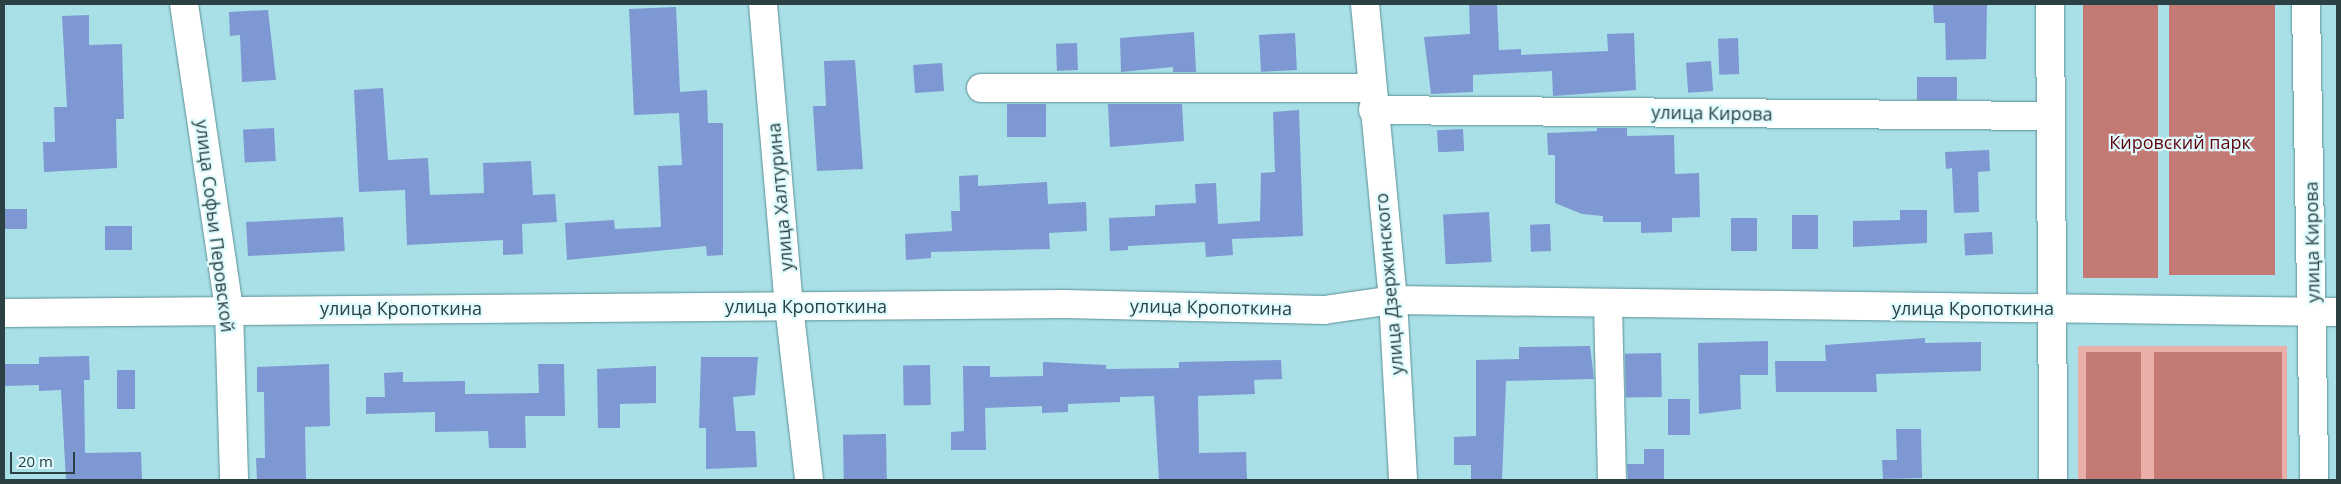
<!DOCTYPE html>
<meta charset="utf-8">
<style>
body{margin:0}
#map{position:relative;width:2341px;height:484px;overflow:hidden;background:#a9dfe6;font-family:"Open Sans",sans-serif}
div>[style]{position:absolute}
.green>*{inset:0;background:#eaafa9;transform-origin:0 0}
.forest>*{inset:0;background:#c37a74;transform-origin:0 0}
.building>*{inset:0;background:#7e98d3;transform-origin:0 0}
.roads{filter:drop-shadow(0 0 1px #5b9096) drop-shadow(0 0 1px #5b9096)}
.minor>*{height:28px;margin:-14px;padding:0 14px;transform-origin:14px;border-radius:14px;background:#fff}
.major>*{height:28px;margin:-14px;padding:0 14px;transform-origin:14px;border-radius:14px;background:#fff}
span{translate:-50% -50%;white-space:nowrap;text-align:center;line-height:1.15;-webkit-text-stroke:4.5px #e0fbfe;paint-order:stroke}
.street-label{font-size:18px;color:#2b4144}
.park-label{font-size:18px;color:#61050c}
.frame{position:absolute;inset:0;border:5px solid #2b4144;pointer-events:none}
.scale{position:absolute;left:10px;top:452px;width:65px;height:22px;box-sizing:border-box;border:2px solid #2b4144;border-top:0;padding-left:6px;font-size:15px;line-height:18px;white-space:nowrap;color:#2b4144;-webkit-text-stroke:4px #e0fbfe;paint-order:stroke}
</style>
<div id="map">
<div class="green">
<div style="left:2078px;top:346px;width:209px;height:134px"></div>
</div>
<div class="forest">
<div style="left:2083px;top:4px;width:75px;height:274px"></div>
<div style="left:2169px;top:4px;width:106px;height:271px"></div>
<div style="left:2086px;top:352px;width:55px;height:128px"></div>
<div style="left:2154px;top:352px;width:128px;height:128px"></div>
</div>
<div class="building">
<div style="clip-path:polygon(1469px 4px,1497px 4px,1499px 50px,1521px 49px,1521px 55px,1608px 51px,1607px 34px,1634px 33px,1636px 90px,1553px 96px,1552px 71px,1473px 75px,1473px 92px,1431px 94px,1424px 37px,1470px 34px)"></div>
<div style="clip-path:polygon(1987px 4px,1986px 59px,1946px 60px,1945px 23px,1934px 23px,1933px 5px)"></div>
<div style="clip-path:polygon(676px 7px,680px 92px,707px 90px,708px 123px,723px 123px,723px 255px,707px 256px,706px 246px,567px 260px,565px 223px,614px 220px,615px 229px,661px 227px,658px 166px,682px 165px,679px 113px,634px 115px,629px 9px)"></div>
<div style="clip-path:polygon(268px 10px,276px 80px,242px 82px,240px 35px,230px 36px,229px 12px)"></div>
<div style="clip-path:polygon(89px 15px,89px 45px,122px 44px,124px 119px,116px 119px,117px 168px,44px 172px,43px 142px,55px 142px,54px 107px,67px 107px,62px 16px)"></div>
<div style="clip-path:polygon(1194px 32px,1196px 72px,1173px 72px,1173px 67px,1121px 72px,1120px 38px)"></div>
<div style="left:1295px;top:33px;width:37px;height:36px;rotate:87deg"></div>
<div style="left:1738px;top:38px;width:36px;height:20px;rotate:88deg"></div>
<div style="left:1077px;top:43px;width:27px;height:21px;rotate:88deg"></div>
<div style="clip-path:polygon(855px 60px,863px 169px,817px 171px,813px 106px,826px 106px,824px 61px)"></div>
<div style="left:1711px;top:61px;width:30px;height:25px;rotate:86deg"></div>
<div style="left:942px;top:63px;width:28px;height:29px;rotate:86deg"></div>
<div style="left:1957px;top:77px;width:23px;height:40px;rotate:90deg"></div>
<div style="clip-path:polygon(383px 88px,388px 160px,428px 158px,430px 195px,484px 193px,483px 163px,531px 161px,533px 195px,555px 194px,557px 222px,522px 224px,523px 254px,503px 255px,503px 240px,407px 245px,405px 190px,359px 192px,354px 90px)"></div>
<div style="left:1007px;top:104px;width:39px;height:33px"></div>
<div style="clip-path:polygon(1108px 104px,1182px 104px,1184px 141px,1110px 147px)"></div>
<div style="clip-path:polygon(1299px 110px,1303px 236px,1232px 239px,1233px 255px,1206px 257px,1205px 242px,1128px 246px,1128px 250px,1110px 251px,1109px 218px,1155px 216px,1155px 205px,1196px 203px,1195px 184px,1216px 183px,1218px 224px,1260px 221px,1261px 173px,1275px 172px,1273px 112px)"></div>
<div style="left:274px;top:128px;width:33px;height:31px;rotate:87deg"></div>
<div style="clip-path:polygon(1597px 128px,1627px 128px,1627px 136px,1674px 135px,1675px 174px,1699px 173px,1700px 217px,1672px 218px,1672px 232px,1641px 233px,1641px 222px,1603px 222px,1603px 216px,1582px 214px,1555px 203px,1555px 155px,1548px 155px,1547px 133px,1597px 131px)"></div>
<div style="left:1463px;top:129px;width:22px;height:26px;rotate:87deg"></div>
<div style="clip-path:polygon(1989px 150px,1990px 171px,1978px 172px,1979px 212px,1954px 213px,1952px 168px,1946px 169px,1945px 152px)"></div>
<div style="clip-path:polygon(978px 175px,978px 186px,1047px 182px,1048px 204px,1086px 202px,1087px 231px,1049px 233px,1050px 249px,931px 252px,931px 258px,906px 260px,905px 234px,952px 231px,951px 211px,960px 211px,959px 176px)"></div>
<div style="left:4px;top:209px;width:23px;height:20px"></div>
<div style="clip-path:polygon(1900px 210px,1927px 210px,1927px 243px,1853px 247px,1853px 221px,1900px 220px)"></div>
<div style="left:1489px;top:212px;width:50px;height:46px;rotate:87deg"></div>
<div style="left:1792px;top:215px;width:26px;height:34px"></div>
<div style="left:343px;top:217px;width:34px;height:97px;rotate:87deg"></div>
<div style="left:1731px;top:218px;width:26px;height:33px"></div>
<div style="left:1550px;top:224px;width:27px;height:20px;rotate:88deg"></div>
<div style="left:105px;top:226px;width:27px;height:24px"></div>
<div style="left:1992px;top:232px;width:22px;height:28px;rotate:87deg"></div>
<div style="clip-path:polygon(1925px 338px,1925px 343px,1981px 342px,1981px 371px,1876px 374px,1877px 392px,1776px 392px,1775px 361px,1826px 361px,1825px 345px)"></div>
<div style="clip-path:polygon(1768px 341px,1768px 375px,1740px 375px,1741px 409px,1699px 414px,1698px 343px)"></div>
<div style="clip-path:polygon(1590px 346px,1594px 379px,1506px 381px,1502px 480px,1471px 480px,1471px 465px,1454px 465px,1454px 437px,1476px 436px,1476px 360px,1519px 359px,1519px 347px)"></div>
<div style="left:1661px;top:353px;width:44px;height:36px;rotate:89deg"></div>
<div style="clip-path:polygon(89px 356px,90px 380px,84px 380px,85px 453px,141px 452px,142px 480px,66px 480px,61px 390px,39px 391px,39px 385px,4px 386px,4px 364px,39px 364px,39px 357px)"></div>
<div style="clip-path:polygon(701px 357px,758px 357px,755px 395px,733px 397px,736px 431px,755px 431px,757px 467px,706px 469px,706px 428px,699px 428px)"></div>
<div style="clip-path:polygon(1281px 360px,1282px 379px,1254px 380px,1255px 394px,1198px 396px,1199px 453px,1246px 452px,1247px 480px,1159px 480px,1154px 396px,1120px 397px,1120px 402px,1068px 404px,1068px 412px,1042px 413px,1042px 406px,985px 408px,986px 450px,951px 450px,951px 432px,964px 431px,963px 366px,990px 366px,990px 377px,1043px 376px,1043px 362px,1106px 365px,1106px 369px,1179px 368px,1179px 362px)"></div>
<div style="clip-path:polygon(329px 364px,330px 426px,305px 427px,306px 480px,257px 480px,256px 458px,265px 458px,264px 392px,257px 392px,257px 367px)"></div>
<div style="clip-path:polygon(538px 364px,564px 364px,565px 416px,525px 416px,526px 448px,489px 448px,488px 431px,435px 432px,435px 412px,366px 414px,366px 397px,385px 397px,384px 373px,403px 372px,403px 382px,465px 381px,465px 394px,539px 393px)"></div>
<div style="left:930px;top:365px;width:40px;height:27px;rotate:89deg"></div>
<div style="clip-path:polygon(656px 366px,656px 403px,620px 404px,620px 428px,598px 428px,597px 369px)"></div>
<div style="left:117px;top:370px;width:18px;height:39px"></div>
<div style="left:1668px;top:399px;width:22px;height:36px"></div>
<div style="clip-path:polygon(1896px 429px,1921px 429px,1922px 478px,1883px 479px,1882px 460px,1897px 460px)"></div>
<div style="left:886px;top:434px;width:46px;height:43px;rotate:89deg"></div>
<div style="clip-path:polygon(1644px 449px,1664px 449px,1664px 480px,1628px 480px,1627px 464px,1644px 464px)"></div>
</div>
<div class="roads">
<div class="minor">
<div style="left:184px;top:4px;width:308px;rotate:81.6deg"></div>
<div style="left:229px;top:309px;width:171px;rotate:88.3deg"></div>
<div style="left:763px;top:4px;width:303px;rotate:85.1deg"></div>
<div style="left:789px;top:306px;width:175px;rotate:83.4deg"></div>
<div style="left:1365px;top:4px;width:297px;rotate:84.6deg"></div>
<div style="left:1393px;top:300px;width:180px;rotate:86.8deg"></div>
<div style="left:981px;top:88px;width:390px"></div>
<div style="left:1373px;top:110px;width:678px;rotate:0.51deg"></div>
<div style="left:1608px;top:304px;width:176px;rotate:88.7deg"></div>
</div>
<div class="major">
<div style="left:2050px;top:4px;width:476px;rotate:89.6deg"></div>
<div style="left:2306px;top:4px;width:476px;rotate:89deg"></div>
<div style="left:4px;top:313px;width:1060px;rotate:-0.49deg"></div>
<div style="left:1064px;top:304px;width:260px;rotate:1.3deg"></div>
<div style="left:1324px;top:310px;width:70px;rotate:-8.2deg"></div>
<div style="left:1393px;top:300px;width:944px;rotate:0.73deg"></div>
</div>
</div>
<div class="street-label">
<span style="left:1712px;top:113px;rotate:1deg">улица Кирова</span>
<span style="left:780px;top:197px;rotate:-95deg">улица Халтурина</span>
<span style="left:215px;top:226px;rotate:83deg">улица Софьи Перовской</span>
<span style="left:2312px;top:242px;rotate:-91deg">улица Кирова</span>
<span style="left:1389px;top:284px;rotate:-95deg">улица Дзержинского</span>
<span style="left:806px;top:306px">улица Кропоткина</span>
<span style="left:1211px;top:307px;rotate:1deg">улица Кропоткина</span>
<span style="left:401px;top:308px">улица Кропоткина</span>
<span style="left:1973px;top:308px">улица Кропоткина</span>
</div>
<div class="park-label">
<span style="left:2180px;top:142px">Кировский парк</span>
</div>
<div class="frame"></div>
<div class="scale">20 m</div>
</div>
